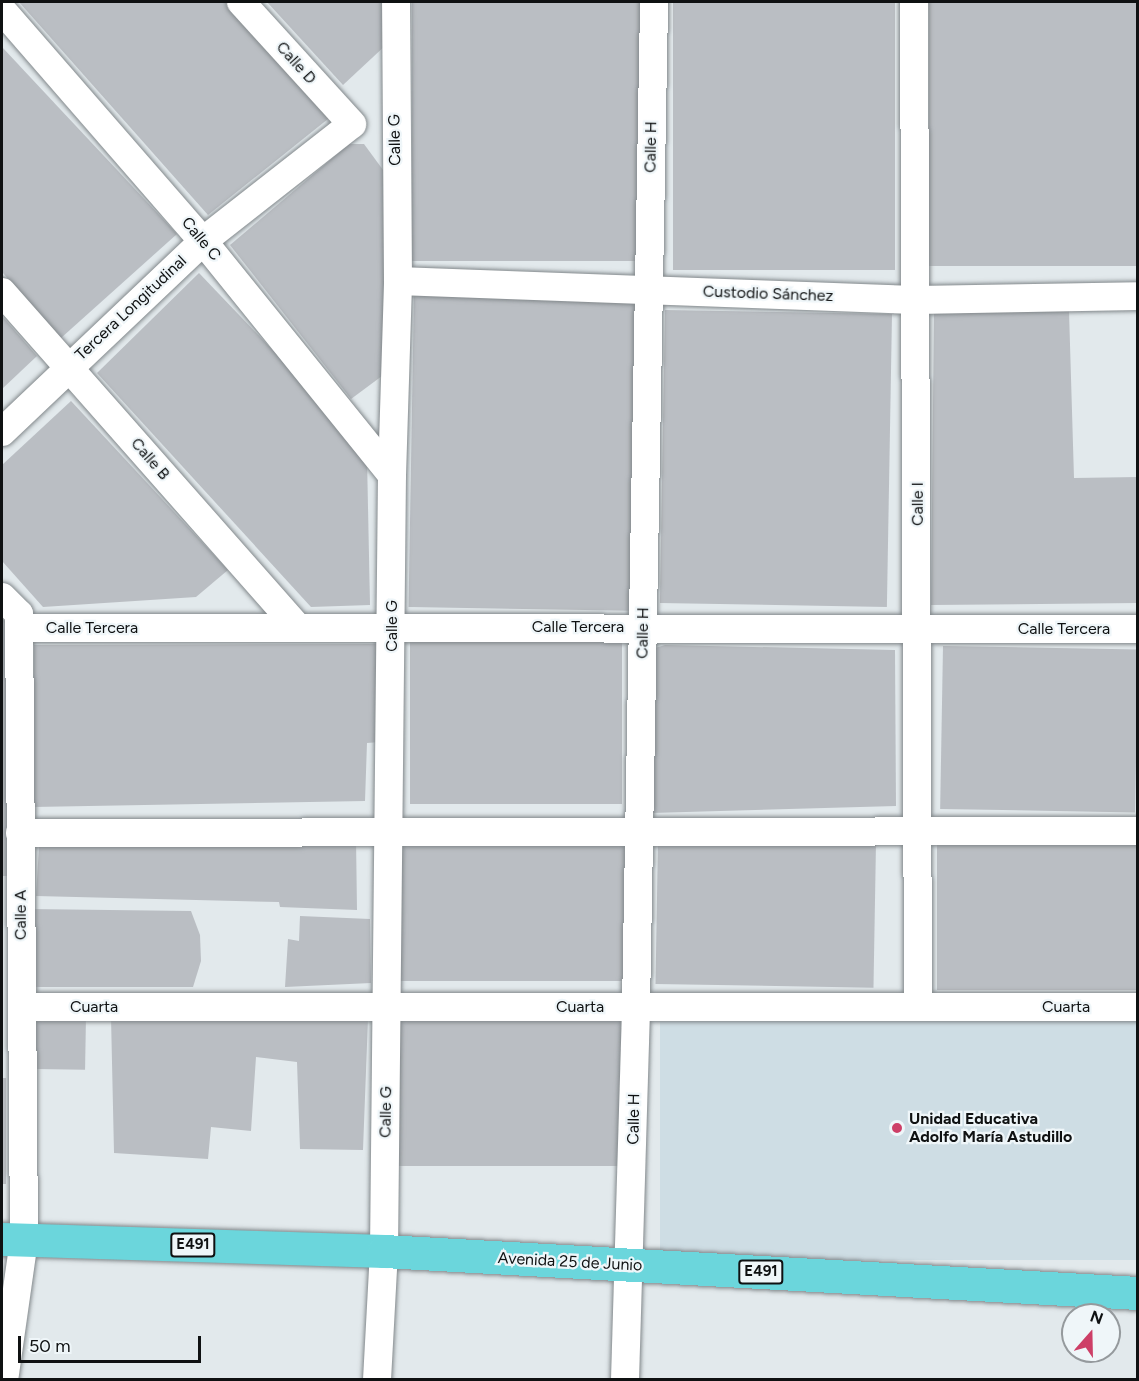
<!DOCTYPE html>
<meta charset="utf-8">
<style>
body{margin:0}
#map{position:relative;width:1139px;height:1381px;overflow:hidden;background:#e2e9ec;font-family:Figtree,sans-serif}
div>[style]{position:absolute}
.built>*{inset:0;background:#cedde4;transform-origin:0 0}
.building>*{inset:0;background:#babec3;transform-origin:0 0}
.roads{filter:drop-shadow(0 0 2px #82888b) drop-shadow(0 0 2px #82888b)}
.minor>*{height:28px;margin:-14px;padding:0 14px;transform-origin:14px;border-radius:14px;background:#fff}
.trunk>*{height:33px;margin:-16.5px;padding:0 16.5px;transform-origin:16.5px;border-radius:16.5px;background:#6bd6dc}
.dots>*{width:16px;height:16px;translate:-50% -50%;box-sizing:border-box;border:3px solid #eff6f9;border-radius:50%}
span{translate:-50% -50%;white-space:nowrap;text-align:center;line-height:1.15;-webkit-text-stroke:4.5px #eff6f9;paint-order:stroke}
.shield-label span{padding:2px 4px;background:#eff6f9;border:2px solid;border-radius:4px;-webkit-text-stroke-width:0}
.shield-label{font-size:15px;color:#0f1112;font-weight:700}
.street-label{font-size:16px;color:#0f1112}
.poi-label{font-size:16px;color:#0f1112;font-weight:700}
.left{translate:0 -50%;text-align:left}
.frame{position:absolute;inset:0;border:3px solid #0f1112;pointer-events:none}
.north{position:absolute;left:1061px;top:1303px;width:60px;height:60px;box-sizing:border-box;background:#eff6f9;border:2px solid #959a9d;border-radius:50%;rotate:20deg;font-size:16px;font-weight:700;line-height:24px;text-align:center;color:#0f1112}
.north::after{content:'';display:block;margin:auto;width:21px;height:27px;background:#cd3f67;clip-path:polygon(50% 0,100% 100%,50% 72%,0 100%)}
.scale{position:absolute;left:18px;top:1336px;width:183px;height:27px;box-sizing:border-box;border:3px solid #0f1112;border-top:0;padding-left:8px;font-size:18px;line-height:21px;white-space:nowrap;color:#0f1112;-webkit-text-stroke:4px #eff6f9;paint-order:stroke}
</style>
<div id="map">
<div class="built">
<div style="left:1137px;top:1021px;width:239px;height:477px;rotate:90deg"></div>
</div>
<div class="building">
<div style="clip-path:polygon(19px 2px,228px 2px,333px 115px,208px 215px)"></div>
<div style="clip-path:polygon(267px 2px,384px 2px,387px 44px,343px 85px)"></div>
<div style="left:412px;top:2px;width:228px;height:259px"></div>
<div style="left:673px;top:2px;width:222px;height:268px"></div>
<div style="left:929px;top:2px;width:209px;height:264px"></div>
<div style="clip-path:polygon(2px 47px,177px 234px,61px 338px,2px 272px)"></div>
<div style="clip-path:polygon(349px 144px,364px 144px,386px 174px,382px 376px,351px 399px,230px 245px)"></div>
<div style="clip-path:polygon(199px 273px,305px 384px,367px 458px,370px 605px,311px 607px,97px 373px)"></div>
<div style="left:414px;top:294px;width:222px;height:313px;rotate:1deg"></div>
<div style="clip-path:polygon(934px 308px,1069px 311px,1074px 478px,1138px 477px,1138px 603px,931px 605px)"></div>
<div style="left:892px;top:314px;width:293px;height:227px;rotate:91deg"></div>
<div style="clip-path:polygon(2px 316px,37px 356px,2px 389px)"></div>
<div style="clip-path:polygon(71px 401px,228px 570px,196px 597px,43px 607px,2px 561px,2px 465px)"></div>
<div style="clip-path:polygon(2px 619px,9px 625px,10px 876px,2px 876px)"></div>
<div style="left:622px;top:642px;width:162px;height:212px;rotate:90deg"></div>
<div style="clip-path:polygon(381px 644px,380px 742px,367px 743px,365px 801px,33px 807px,34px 645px)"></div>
<div style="clip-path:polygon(665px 645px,895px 650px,896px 806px,651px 813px,655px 648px)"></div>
<div style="left:943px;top:646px;width:195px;height:163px;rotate:1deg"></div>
<div style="clip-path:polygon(356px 838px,357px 910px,280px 907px,279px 902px,36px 896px,39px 847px)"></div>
<div style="left:396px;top:838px;width:229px;height:143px"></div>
<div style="left:658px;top:841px;width:218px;height:143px;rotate:1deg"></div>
<div style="left:1138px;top:841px;width:149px;height:201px;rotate:90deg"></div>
<div style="clip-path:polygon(28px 909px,191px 911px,200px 935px,201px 961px,193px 987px,29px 987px)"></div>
<div style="clip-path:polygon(300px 916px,370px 919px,371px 983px,285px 987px,288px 939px,299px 941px)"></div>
<div style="left:397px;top:1013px;width:231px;height:153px"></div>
<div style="left:36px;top:1016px;width:50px;height:53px;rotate:1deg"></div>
<div style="clip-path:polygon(111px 1017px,368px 1018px,363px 1150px,300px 1149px,297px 1062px,256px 1057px,251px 1131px,211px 1127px,208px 1159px,114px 1153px)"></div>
<div style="left:2px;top:1078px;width:4px;height:106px"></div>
</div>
<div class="roads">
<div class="minor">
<div style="left:241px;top:2px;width:165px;rotate:47.7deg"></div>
<div style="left:914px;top:2px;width:1005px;rotate:89.77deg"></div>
<div style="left:2px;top:10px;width:306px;rotate:49deg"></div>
<div style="left:203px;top:241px;width:301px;rotate:51.1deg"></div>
<div style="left:398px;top:281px;width:518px;rotate:2.1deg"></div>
<div style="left:916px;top:300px;width:222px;rotate:-1deg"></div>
<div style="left:2px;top:292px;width:448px;rotate:48.6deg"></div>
<div style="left:2px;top:432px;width:277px;rotate:-43.5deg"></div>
<div style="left:203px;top:241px;width:189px;rotate:-38.1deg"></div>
<div style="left:2px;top:597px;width:24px;rotate:45deg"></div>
<div style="left:19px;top:614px;width:626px;rotate:89.54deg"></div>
<div style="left:24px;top:1240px;width:141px;rotate:98.1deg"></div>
<div style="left:19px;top:628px;width:1119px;rotate:0.05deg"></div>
<div style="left:20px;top:833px;width:1118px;rotate:-0.1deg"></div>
<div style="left:22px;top:1007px;width:1116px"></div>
<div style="left:377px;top:1380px;width:129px;rotate:-86.9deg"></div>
<div style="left:384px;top:1251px;width:776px;rotate:-89.41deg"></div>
<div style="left:392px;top:475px;width:194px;rotate:-88.2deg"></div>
<div style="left:398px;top:281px;width:279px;rotate:-90.4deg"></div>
<div style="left:625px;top:1380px;width:373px;rotate:-88.3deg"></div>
<div style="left:636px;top:1007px;width:1005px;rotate:-88.97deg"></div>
</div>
<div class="trunk">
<div style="left:2px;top:1239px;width:382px;rotate:1.8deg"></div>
<div style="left:384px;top:1251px;width:755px;rotate:3.19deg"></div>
</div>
</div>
<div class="dots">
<div style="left:897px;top:1128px;background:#cd3f67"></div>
</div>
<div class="shield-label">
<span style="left:193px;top:1245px">E491</span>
<span style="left:761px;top:1272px">E491</span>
</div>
<div class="street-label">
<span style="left:296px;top:63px;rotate:48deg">Calle D</span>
<span style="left:395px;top:140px;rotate:-91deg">Calle G</span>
<span style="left:651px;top:147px;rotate:-89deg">Calle H</span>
<span style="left:201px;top:239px;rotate:50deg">Calle C</span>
<span style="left:768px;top:294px;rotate:2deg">Custodio Sánchez</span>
<span style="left:131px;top:308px;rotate:-43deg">Tercera Longitudinal</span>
<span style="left:150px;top:459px;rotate:49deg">Calle B</span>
<span style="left:918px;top:504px;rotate:-90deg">Calle I</span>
<span style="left:392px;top:626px;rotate:-90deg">Calle G</span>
<span style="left:578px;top:627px">Calle Tercera</span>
<span style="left:92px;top:628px">Calle Tercera</span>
<span style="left:1064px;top:629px">Calle Tercera</span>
<span style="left:643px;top:633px;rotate:-89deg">Calle H</span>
<span style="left:21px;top:915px;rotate:-90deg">Calle A</span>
<span style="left:94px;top:1007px">Cuarta</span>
<span style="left:580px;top:1007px">Cuarta</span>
<span style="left:1066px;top:1007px">Cuarta</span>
<span style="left:386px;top:1112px;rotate:-89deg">Calle G</span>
<span style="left:634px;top:1119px;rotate:-89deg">Calle H</span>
<span style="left:570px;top:1262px;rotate:3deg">Avenida 25 de Junio</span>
</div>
<div class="poi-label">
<span class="left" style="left:909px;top:1128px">Unidad Educativa<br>Adolfo María Astudillo</span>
</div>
<div class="frame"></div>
<div class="north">N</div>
<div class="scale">50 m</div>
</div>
